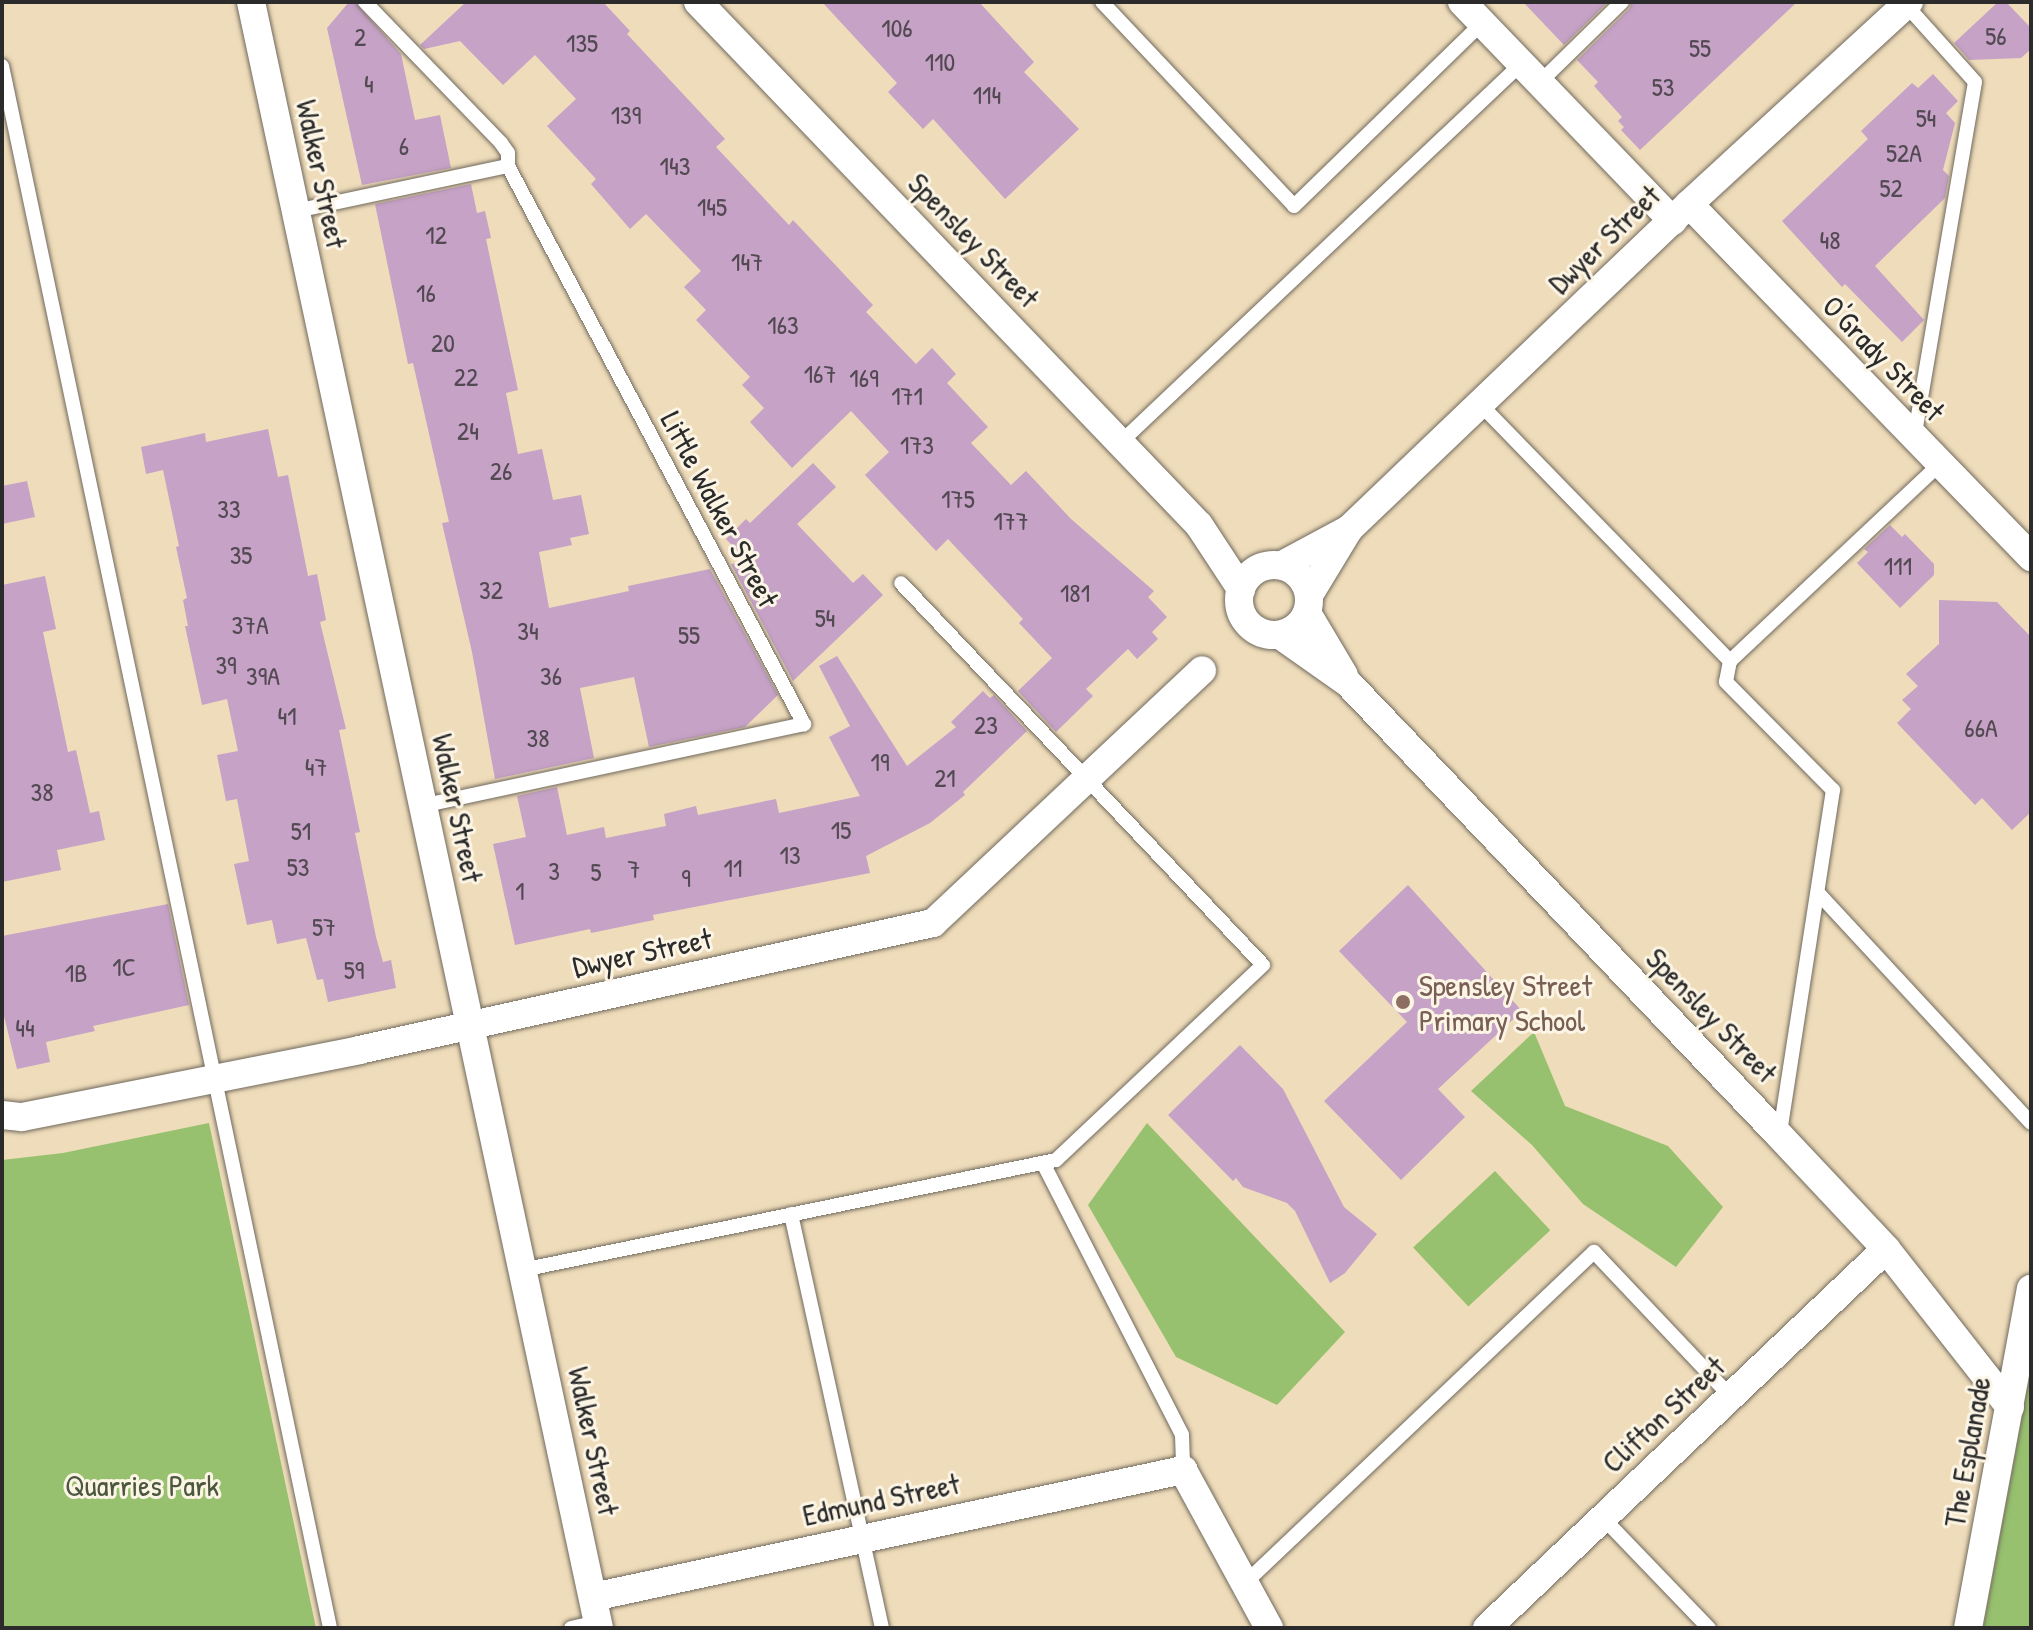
<!DOCTYPE html>
<style>
body{margin:0}
#map{position:relative;width:2033px;height:1630px;overflow:hidden;background:#efdcba;font-family:"Patrick Hand",sans-serif}
div>[style]{position:absolute}
.green>*{inset:0;background:#97c16e;transform-origin:0 0}
.building>*{inset:0;background:#c5a2c6}
.roads{filter:drop-shadow(0 0 2px #70695d) drop-shadow(0 0 2px #70695d)}
.service>*{height:14px;margin:-7px;padding:0 7px;transform-origin:7px;border-radius:7px;background:#fff}
.minor>*{height:28px;margin:-14px;padding:0 14px;transform-origin:14px;border-radius:14px;background:#fff}
.minor>.ring{margin:-14px;padding:0;box-sizing:content-box;background:none;border:28px solid #fff;border-radius:50%}
.dots>*{width:22px;height:22px;translate:-50% -50%;box-sizing:border-box;border:4px solid #fcf5e5;border-radius:50%}
span{translate:-50% -50%;white-space:nowrap;text-align:center;line-height:1.15;-webkit-text-stroke:6px #fcf5e5;paint-order:stroke}
.number-label{font-size:26px;color:#524952}
.number-label span{-webkit-text-stroke-width:0}
.street-label{font-size:30px;color:#2b2b2b}
.education-label{font-size:30px;color:#785e54}
.left{translate:0 -50%;text-align:left}
.park-label{font-size:30px;color:#4b583f}
.frame{position:absolute;inset:0;border:4px solid #2b2b2b;pointer-events:none}
</style>
<div id="map">
<div class="green">
<div style="clip-path:polygon(1534px 1032px,1565px 1106px,1668px 1146px,1723px 1207px,1676px 1267px,1583px 1204px,1532px 1145px,1471px 1091px)"></div>
<div style="clip-path:polygon(209px 1123px,316px 1628px,2px 1628px,2px 1160px,63px 1153px)"></div>
<div style="clip-path:polygon(1147px 1123px,1345px 1332px,1277px 1405px,1176px 1357px,1088px 1205px)"></div>
<div style="left:1495px;top:1171px;width:81px;height:112px;rotate:47deg"></div>
<div style="clip-path:polygon(2031px 1368px,2031px 1628px,1983px 1628px)"></div>
</div>
<div class="building">
<div style="clip-path:polygon(349px 2px,355px 2px,401px 54px,415px 120px,440px 115px,451px 168px,362px 185px,327px 28px)"></div>
<div style="clip-path:polygon(466px 2px,603px 2px,630px 31px,627px 34px,725px 139px,716px 147px,789px 225px,793px 220px,873px 305px,866px 312px,888px 335px,916px 364px,932px 348px,956px 374px,947px 383px,988px 427px,971px 443px,1011px 485px,1026px 471px,1071px 519px,1154px 591px,1148px 597px,1167px 617px,1152px 632px,1158px 639px,1137px 659px,1128px 649px,1086px 689px,1093px 696px,1056px 732px,1018px 691px,1052px 658px,1019px 623px,1023px 619px,948px 539px,936px 551px,865px 475px,889px 452px,851px 411px,792px 468px,750px 422px,764px 408px,742px 385px,750px 377px,696px 320px,706px 310px,684px 287px,701px 271px,646px 214px,630px 229px,591px 184px,596px 179px,547px 126px,576px 99px,535px 55px,503px 85px,460px 41px,424px 49px,420px 45px)"></div>
<div style="clip-path:polygon(822px 2px,979px 2px,1034px 62px,1024px 72px,1079px 129px,1005px 199px,933px 119px,923px 129px,888px 92px,897px 83px)"></div>
<div style="clip-path:polygon(1523px 2px,1608px 2px,1564px 45px)"></div>
<div style="clip-path:polygon(1632px 2px,1797px 2px,1640px 150px,1621px 130px,1624px 127px,1618px 121px,1622px 117px,1594px 86px,1598px 82px,1577px 60px,1629px 9px)"></div>
<div style="clip-path:polygon(1998px 2px,2006px 2px,2031px 28px,2031px 49px,2021px 58px,1969px 60px,1954px 43px)"></div>
<div style="clip-path:polygon(1933px 74px,1958px 101px,1946px 113px,1955px 123px,1943px 170px,1949px 176px,1945px 198px,1875px 266px,1924px 320px,1902px 342px,1845px 284px,1842px 287px,1782px 221px,1868px 139px,1861px 131px,1912px 83px,1918px 88px)"></div>
<div style="clip-path:polygon(471px 184px,477px 213px,485px 211px,491px 238px,486px 239px,518px 390px,506px 393px,518px 454px,542px 449px,553px 500px,581px 495px,589px 534px,570px 538px,572px 545px,539px 552px,549px 608px,629px 591px,628px 586px,710px 569px,778px 695px,745px 727px,649px 747px,634px 677px,580px 688px,594px 758px,495px 779px,472px 652px,442px 523px,449px 522px,413px 363px,408px 364px,375px 204px)"></div>
<div style="clip-path:polygon(268px 429px,278px 477px,288px 475px,308px 576px,317px 574px,326px 620px,320px 622px,346px 729px,339px 730px,360px 832px,355px 833px,376px 937px,383px 962px,391px 960px,396px 988px,328px 1002px,323px 979px,317px 980px,306px 938px,277px 944px,272px 920px,247px 925px,234px 864px,249px 861px,237px 799px,226px 801px,217px 755px,238px 751px,227px 699px,202px 705px,185px 626px,188px 626px,183px 600px,187px 598px,176px 547px,179px 546px,163px 470px,146px 474px,141px 447px,205px 433px,206px 442px)"></div>
<div style="clip-path:polygon(813px 463px,836px 487px,797px 524px,853px 583px,863px 574px,883px 595px,793px 681px,731px 564px,747px 561px,726px 539px,746px 519px,750px 523px)"></div>
<div style="clip-path:polygon(27px 481px,35px 517px,2px 524px,2px 486px)"></div>
<div style="clip-path:polygon(1890px 525px,1902px 537px,1905px 534px,1934px 564px,1934px 575px,1900px 608px,1857px 563px,1868px 552px,1864px 549px)"></div>
<div style="clip-path:polygon(45px 576px,56px 629px,43px 632px,68px 752px,76px 750px,90px 813px,99px 811px,105px 840px,57px 850px,61px 870px,2px 882px,2px 585px)"></div>
<div style="clip-path:polygon(1939px 600px,1997px 602px,2031px 637px,2031px 812px,2012px 830px,1982px 798px,1975px 805px,1897px 723px,1911px 709px,1902px 700px,1918px 686px,1906px 674px,1939px 644px)"></div>
<div style="clip-path:polygon(837px 656px,907px 766px,956px 727px,951px 722px,983px 691px,990px 698px,994px 695px,1027px 731px,963px 792px,965px 795px,930px 823px,866px 856px,870px 873px,653px 915px,654px 920px,591px 933px,590px 929px,515px 945px,493px 844px,526px 837px,517px 796px,557px 787px,567px 835px,604px 827px,606px 838px,666px 826px,664px 814px,696px 806px,698px 815px,776px 799px,779px 813px,860px 796px,829px 737px,850px 726px,819px 666px)"></div>
<div style="clip-path:polygon(1408px 885px,1522px 1011px,1438px 1089px,1465px 1117px,1401px 1180px,1324px 1101px,1407px 1022px,1339px 951px)"></div>
<div style="clip-path:polygon(168px 904px,189px 1005px,93px 1026px,95px 1031px,46px 1042px,50px 1062px,17px 1069px,2px 1008px,2px 936px)"></div>
<div style="clip-path:polygon(1240px 1045px,1283px 1089px,1344px 1207px,1377px 1234px,1345px 1273px,1330px 1283px,1295px 1211px,1287px 1203px,1243px 1187px,1236px 1178px,1233px 1181px,1168px 1115px)"></div>
</div>
<div class="roads">
<div class="service">
<div style="left:365px;top:2px;width:196px;rotate:46deg"></div>
<div style="left:501px;top:143px;width:12px;rotate:55deg"></div>
<div style="left:508px;top:153px;width:13px;rotate:90deg"></div>
<div style="left:1102px;top:2px;width:280px;rotate:46.7deg"></div>
<div style="left:1294px;top:206px;width:262px;rotate:-44.2deg"></div>
<div style="left:1906px;top:5px;width:103px;rotate:48.1deg"></div>
<div style="left:1975px;top:82px;width:360px;rotate:99.7deg"></div>
<div style="left:2px;top:66px;width:1596px;rotate:78.14deg"></div>
<div style="left:1539px;top:83px;width:116px;rotate:-44.3deg"></div>
<div style="left:296px;top:211px;width:217px;rotate:-12deg"></div>
<div style="left:508px;top:166px;width:632px;rotate:62.06deg"></div>
<div style="left:804px;top:724px;width:390px;rotate:167.9deg"></div>
<div style="left:1480px;top:404px;width:359px;rotate:45.8deg"></div>
<div style="left:1730px;top:661px;width:21px;rotate:101deg"></div>
<div style="left:1726px;top:682px;width:152px;rotate:45.3deg"></div>
<div style="left:1833px;top:790px;width:348px;rotate:98.8deg"></div>
<div style="left:1121px;top:442px;width:550px;rotate:-43.38deg"></div>
<div style="left:1730px;top:661px;width:288px;rotate:-43.2deg"></div>
<div style="left:1818px;top:893px;width:313px;rotate:47.2deg"></div>
<div style="left:1043px;top:1163px;width:305px;rotate:62.9deg"></div>
<div style="left:1182px;top:1435px;width:35px;rotate:88deg"></div>
<div style="left:791px;top:1214px;width:424px;rotate:77.6deg"></div>
<div style="left:522px;top:1270px;width:545px;rotate:-11.64deg"></div>
<div style="left:1056px;top:1160px;width:284px;rotate:-43.3deg"></div>
<div style="left:1263px;top:965px;width:526px;rotate:-133.46deg"></div>
<div style="left:1603px;top:1518px;width:153px;rotate:46.1deg"></div>
<div style="left:1245px;top:1583px;width:481px;rotate:-43.5deg"></div>
<div style="left:1594px;top:1252px;width:199px;rotate:46.6deg"></div>
<div style="left:571px;top:1628px;width:28px;rotate:-13deg"></div>
</div>
<div class="minor">
<div style="left:251px;top:2px;width:1663px;rotate:77.92deg"></div>
<div style="left:698px;top:2px;width:724px;rotate:46.23deg"></div>
<div style="left:1199px;top:525px;width:77px;rotate:56.7deg"></div>
<div style="left:1462px;top:2px;width:304px;rotate:46.1deg"></div>
<div style="left:1689px;top:204px;width:492px;rotate:45.9deg"></div>
<div style="left:1282px;top:565px;width:76px;rotate:-28.2deg"></div>
<div style="left:1349px;top:529px;width:470px;rotate:-43.7deg"></div>
<div style="left:1689px;top:204px;width:299px;rotate:-42.6deg"></div>
<div class="ring" style="left:1239px;top:565px;width:42px;height:42px"></div>
<div style="left:1309px;top:595px;width:77px;rotate:-58.8deg"></div>
<div style="left:1307px;top:613px;width:72px;rotate:59.2deg"></div>
<div style="left:1280px;top:635px;width:83px;rotate:35.2deg"></div>
<div style="left:1348px;top:683px;width:626px;rotate:46.36deg"></div>
<div style="left:1780px;top:1136px;width:155px;rotate:46.8deg"></div>
<div style="left:1886px;top:1249px;width:201px;rotate:51.9deg"></div>
<div style="left:2px;top:1115px;width:20px;rotate:6deg"></div>
<div style="left:22px;top:1117px;width:344px;rotate:-11.2deg"></div>
<div style="left:359px;top:1050px;width:588px;rotate:-12.48deg"></div>
<div style="left:933px;top:923px;width:369px;rotate:-43.2deg"></div>
<div style="left:593px;top:1597px;width:604px;rotate:-12.15deg"></div>
<div style="left:1183px;top:1470px;width:180px;rotate:61.4deg"></div>
<div style="left:1487px;top:1628px;width:550px;rotate:-43.53deg"></div>
<div style="left:1968px;top:1628px;width:345px;rotate:-79.5deg"></div>
</div>
</div>
<div class="dots">
<div style="left:1403px;top:1002px;background:#8d6e63"></div>
</div>
<div class="number-label">
<span style="left:897px;top:28px">106</span>
<span style="left:1996px;top:36px">56</span>
<span style="left:360px;top:37px">2</span>
<span style="left:582px;top:43px">135</span>
<span style="left:1700px;top:48px">55</span>
<span style="left:940px;top:62px">110</span>
<span style="left:369px;top:84px">4</span>
<span style="left:1663px;top:87px">53</span>
<span style="left:987px;top:95px">114</span>
<span style="left:626px;top:115px">139</span>
<span style="left:1926px;top:118px">54</span>
<span style="left:404px;top:146px">6</span>
<span style="left:1904px;top:153px">52A</span>
<span style="left:675px;top:166px">143</span>
<span style="left:1891px;top:188px">52</span>
<span style="left:712px;top:207px">145</span>
<span style="left:436px;top:235px">12</span>
<span style="left:1830px;top:240px">48</span>
<span style="left:747px;top:262px">147</span>
<span style="left:426px;top:293px">16</span>
<span style="left:783px;top:325px">163</span>
<span style="left:443px;top:343px">20</span>
<span style="left:820px;top:374px">167</span>
<span style="left:466px;top:377px">22</span>
<span style="left:864px;top:378px">169</span>
<span style="left:907px;top:396px">171</span>
<span style="left:468px;top:431px">24</span>
<span style="left:917px;top:445px">173</span>
<span style="left:501px;top:471px">26</span>
<span style="left:958px;top:499px">175</span>
<span style="left:229px;top:509px">33</span>
<span style="left:1011px;top:521px">177</span>
<span style="left:241px;top:555px">35</span>
<span style="left:1898px;top:566px">111</span>
<span style="left:491px;top:590px">32</span>
<span style="left:1075px;top:593px">181</span>
<span style="left:825px;top:618px">54</span>
<span style="left:250px;top:625px">37A</span>
<span style="left:528px;top:631px">34</span>
<span style="left:689px;top:635px">55</span>
<span style="left:226px;top:665px">39</span>
<span style="left:263px;top:676px">39A</span>
<span style="left:551px;top:676px">36</span>
<span style="left:287px;top:716px">41</span>
<span style="left:986px;top:725px">23</span>
<span style="left:1981px;top:728px">66A</span>
<span style="left:538px;top:738px">38</span>
<span style="left:880px;top:762px">19</span>
<span style="left:316px;top:767px">47</span>
<span style="left:945px;top:778px">21</span>
<span style="left:42px;top:792px">38</span>
<span style="left:841px;top:830px">15</span>
<span style="left:301px;top:831px">51</span>
<span style="left:790px;top:855px">13</span>
<span style="left:298px;top:867px">53</span>
<span style="left:733px;top:868px">11</span>
<span style="left:634px;top:869px">7</span>
<span style="left:554px;top:871px">3</span>
<span style="left:596px;top:872px">5</span>
<span style="left:686px;top:878px">9</span>
<span style="left:520px;top:891px">1</span>
<span style="left:324px;top:927px">57</span>
<span style="left:124px;top:967px">1C</span>
<span style="left:354px;top:970px">59</span>
<span style="left:76px;top:973px">1B</span>
<span style="left:25px;top:1028px">44</span>
</div>
<div class="street-label">
<span style="left:322px;top:174px;rotate:78deg">Walker Street</span>
<span style="left:1604px;top:239px;rotate:-44deg">Dwyer Street</span>
<span style="left:974px;top:240px;rotate:46deg">Spensley Street</span>
<span style="left:1884px;top:358px;rotate:46deg">O'Grady Street</span>
<span style="left:720px;top:509px;rotate:62deg">Little Walker Street</span>
<span style="left:458px;top:808px;rotate:78deg">Walker Street</span>
<span style="left:642px;top:952px;rotate:-12deg">Dwyer Street</span>
<span style="left:1712px;top:1015px;rotate:46deg">Spensley Street</span>
<span style="left:1663px;top:1414px;rotate:-43deg">Clifton Street</span>
<span style="left:594px;top:1441px;rotate:78deg">Walker Street</span>
<span style="left:1967px;top:1452px;rotate:-80deg">The Esplanade</span>
<span style="left:881px;top:1499px;rotate:-12deg">Edmund Street</span>
</div>
<div class="education-label">
<span class="left" style="left:1419px;top:1002px">Spensley Street<br>Primary School</span>
</div>
<div class="park-label">
<span style="left:142px;top:1485px">Quarries Park</span>
</div>
<div class="frame"></div>
</div>
